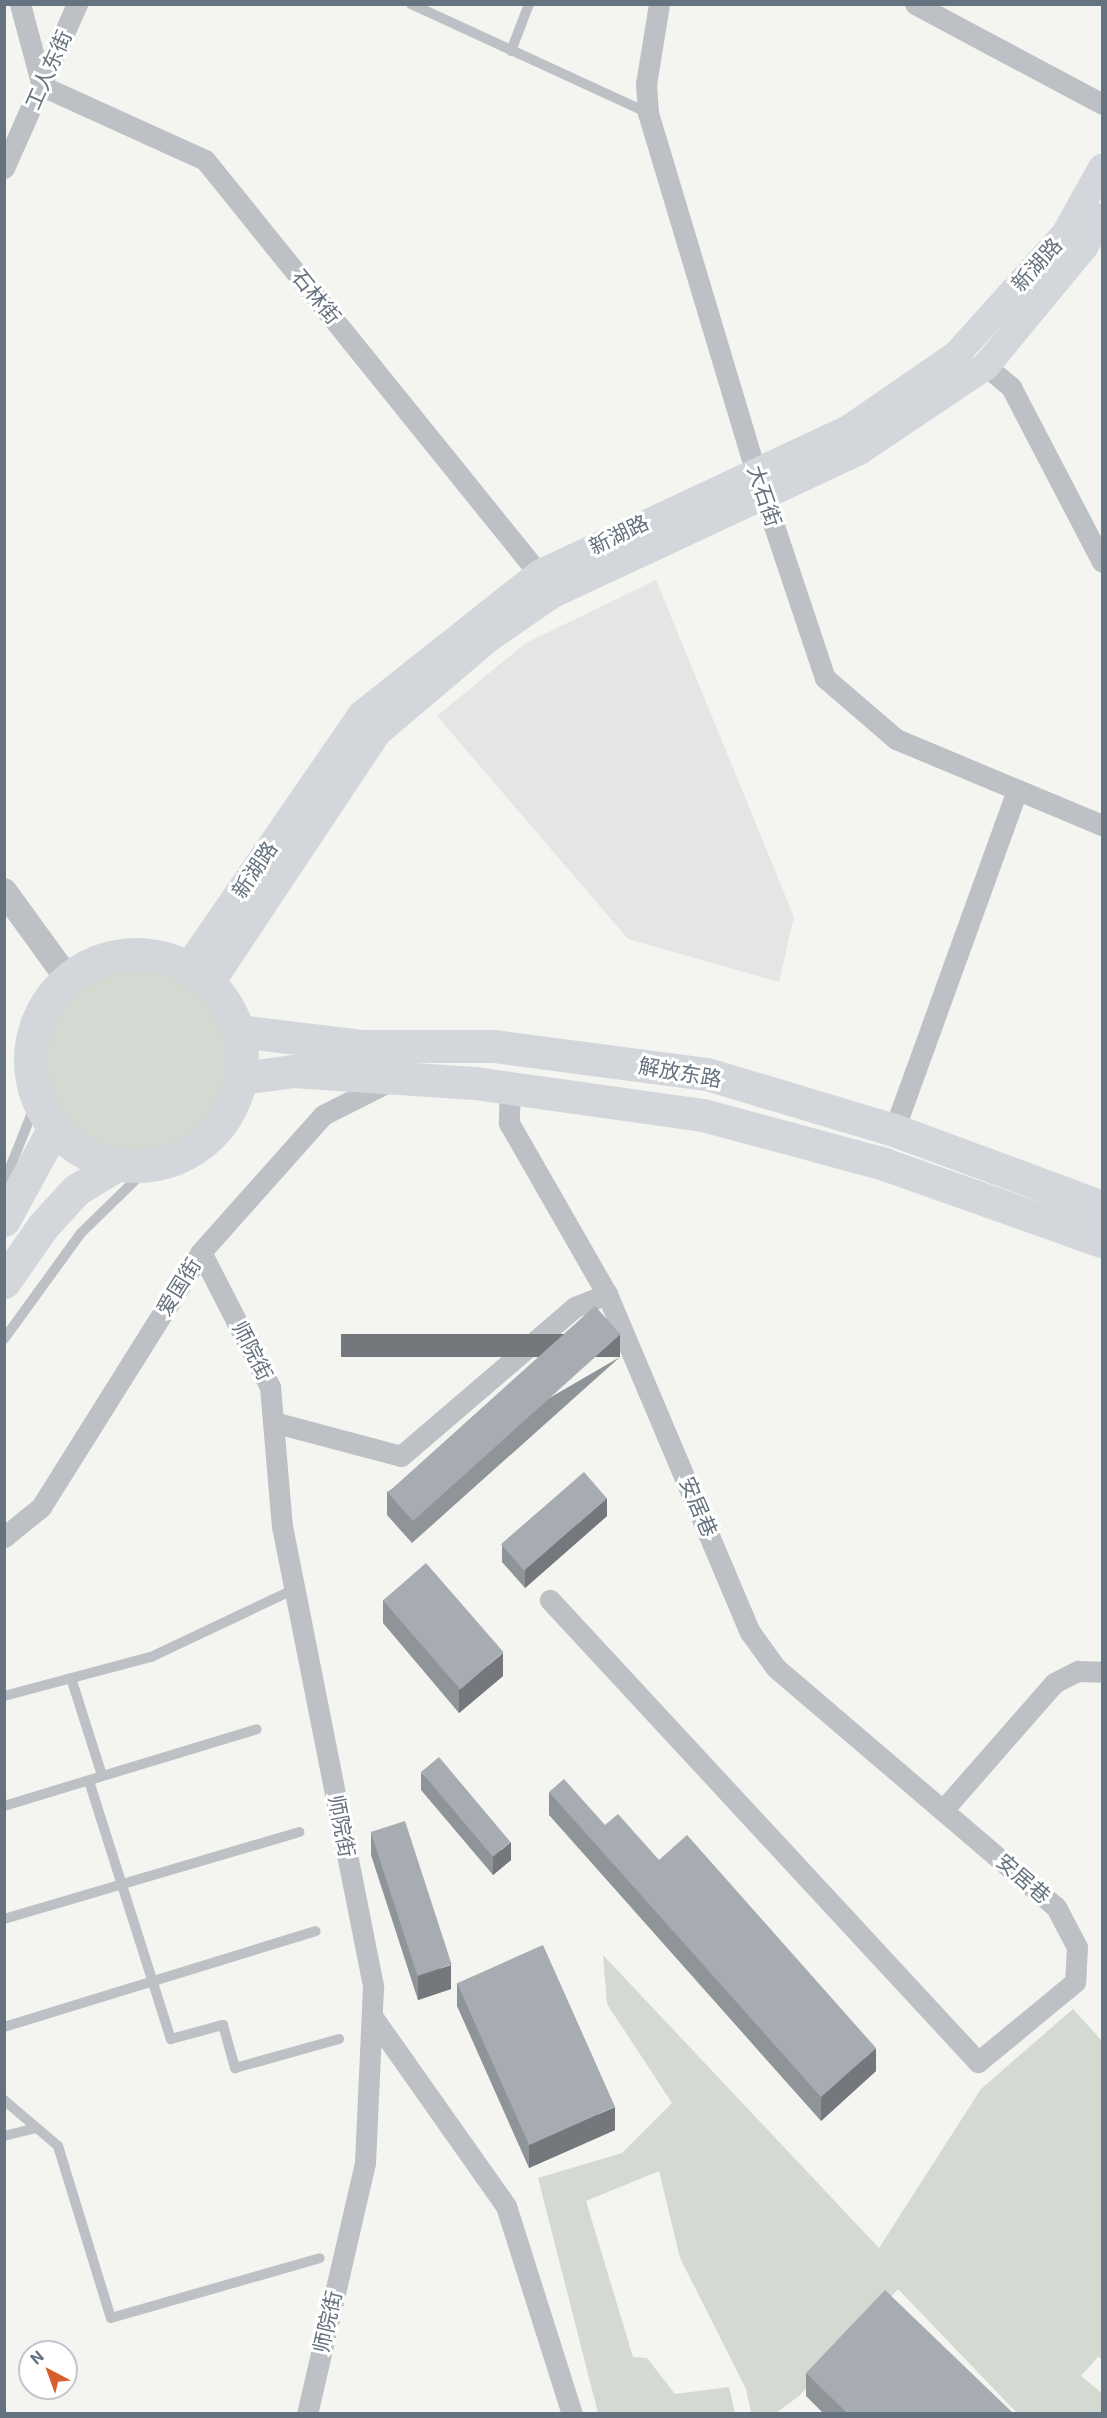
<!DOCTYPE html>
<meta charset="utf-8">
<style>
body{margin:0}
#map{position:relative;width:1107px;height:2418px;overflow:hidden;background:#f4f4f0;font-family:Roboto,"Noto Sans SC",sans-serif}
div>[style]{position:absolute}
.built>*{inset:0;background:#e4e5e4}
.green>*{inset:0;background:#d4dad2}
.round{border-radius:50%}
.service>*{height:10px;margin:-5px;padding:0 5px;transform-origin:5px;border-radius:5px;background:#bdc0c4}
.minor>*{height:21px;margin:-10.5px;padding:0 10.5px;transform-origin:10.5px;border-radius:10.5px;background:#bdc0c4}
.tertiary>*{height:26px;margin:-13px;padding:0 13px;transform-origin:13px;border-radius:13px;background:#bdc0c4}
.secondary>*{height:28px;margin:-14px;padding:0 14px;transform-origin:14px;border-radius:14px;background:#d3d7db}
.primary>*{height:33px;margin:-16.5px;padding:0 16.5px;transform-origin:16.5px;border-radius:16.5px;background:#d3d7db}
.primary>.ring{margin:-16.5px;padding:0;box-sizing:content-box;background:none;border:33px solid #d3d7db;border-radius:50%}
.wall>*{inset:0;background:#8f9499}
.shaded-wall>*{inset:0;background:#74787d;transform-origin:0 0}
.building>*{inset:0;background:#a6acb2;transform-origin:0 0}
span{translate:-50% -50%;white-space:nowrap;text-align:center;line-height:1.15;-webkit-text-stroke:6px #fff;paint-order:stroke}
.street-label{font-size:21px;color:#65727f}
.frame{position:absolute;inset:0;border:6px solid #65727f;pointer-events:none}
.north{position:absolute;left:18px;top:2340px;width:60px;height:60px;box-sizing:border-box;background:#fff;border:2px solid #c1c7cc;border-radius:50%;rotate:319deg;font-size:16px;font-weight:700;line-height:24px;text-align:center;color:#65727f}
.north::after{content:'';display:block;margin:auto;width:21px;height:27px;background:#d75f2e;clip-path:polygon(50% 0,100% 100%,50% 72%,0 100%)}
</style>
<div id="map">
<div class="built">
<div style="clip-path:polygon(656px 580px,794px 917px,779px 982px,628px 939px,437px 716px,526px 643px)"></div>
</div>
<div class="green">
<div class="round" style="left:30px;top:954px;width:212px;height:212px"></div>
<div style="clip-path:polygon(603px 1955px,879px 2248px,981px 2089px,1073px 2009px,1102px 2041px,1102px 2359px,1098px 2357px,1081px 2376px,1102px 2393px,1102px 2413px,1017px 2413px,898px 2289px,799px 2396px,776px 2413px,751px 2413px,746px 2389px,680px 2258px,659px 2171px,586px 2201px,633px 2357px,647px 2358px,675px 2394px,729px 2387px,735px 2413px,598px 2413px,538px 2178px,622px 2153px,672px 2103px,607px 2004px)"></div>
</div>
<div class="service">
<div style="left:411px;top:4px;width:261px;rotate:24.7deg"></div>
<div style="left:511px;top:51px;width:50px;rotate:-69deg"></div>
<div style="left:4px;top:1183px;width:89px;rotate:-68.3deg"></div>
<div style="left:4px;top:1339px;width:131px;rotate:-54deg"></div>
<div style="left:81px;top:1233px;width:98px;rotate:-44.2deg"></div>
<div style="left:71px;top:1678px;width:102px;rotate:72.3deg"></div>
<div style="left:4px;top:1696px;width:152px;rotate:-14.9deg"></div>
<div style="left:151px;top:1657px;width:159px;rotate:-25.3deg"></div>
<div style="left:89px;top:1781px;width:271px;rotate:72.4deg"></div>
<div style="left:171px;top:2039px;width:54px;rotate:-15.1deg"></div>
<div style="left:223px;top:2025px;width:45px;rotate:74.4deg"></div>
<div style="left:235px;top:2068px;width:108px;rotate:-15.6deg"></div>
<div style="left:4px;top:1806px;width:264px;rotate:-16.9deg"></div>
<div style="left:4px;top:1919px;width:308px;rotate:-16.4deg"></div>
<div style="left:4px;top:2027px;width:326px;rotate:-17.1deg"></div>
<div style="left:4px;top:2100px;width:71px;rotate:40.4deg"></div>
<div style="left:58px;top:2146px;width:180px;rotate:72.9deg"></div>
<div style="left:111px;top:2318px;width:217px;rotate:-16deg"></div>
<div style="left:4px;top:2136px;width:32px;rotate:-14deg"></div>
</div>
<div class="minor">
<div style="left:20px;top:4px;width:85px;rotate:75deg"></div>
<div style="left:42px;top:86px;width:179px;rotate:24.4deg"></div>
<div style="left:205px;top:160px;width:532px;rotate:51.1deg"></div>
<div style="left:659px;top:4px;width:81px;rotate:99.2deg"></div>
<div style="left:646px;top:84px;width:29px;rotate:86deg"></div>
<div style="left:648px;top:113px;width:375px;rotate:73.3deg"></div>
<div style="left:756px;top:472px;width:217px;rotate:71.5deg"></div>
<div style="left:825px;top:678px;width:94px;rotate:40.7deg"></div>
<div style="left:896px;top:739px;width:223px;rotate:22.7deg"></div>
<div style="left:915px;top:4px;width:212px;rotate:28.1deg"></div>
<div style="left:4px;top:168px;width:180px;rotate:-66deg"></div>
<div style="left:986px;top:366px;width:33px;rotate:40deg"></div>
<div style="left:1011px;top:387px;width:197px;rotate:62.5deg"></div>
<div style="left:510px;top:1088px;width:35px;rotate:92deg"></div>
<div style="left:509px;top:1123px;width:197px;rotate:60.2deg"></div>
<div style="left:607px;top:1294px;width:367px;rotate:67.1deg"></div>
<div style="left:750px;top:1632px;width:44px;rotate:54.2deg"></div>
<div style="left:776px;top:1668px;width:368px;rotate:40.5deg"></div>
<div style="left:1056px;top:1907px;width:45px;rotate:62.3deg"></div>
<div style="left:1077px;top:1947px;width:35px;rotate:93deg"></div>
<div style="left:1075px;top:1982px;width:126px;rotate:140.5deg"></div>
<div style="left:978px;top:2062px;width:630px;rotate:-132.81deg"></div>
<div style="left:894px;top:1130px;width:361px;rotate:-70.1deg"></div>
<div style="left:201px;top:1252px;width:152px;rotate:62.9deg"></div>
<div style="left:270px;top:1387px;width:140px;rotate:85.1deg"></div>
<div style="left:282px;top:1526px;width:470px;rotate:78.8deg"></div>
<div style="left:373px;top:1987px;width:176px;rotate:92.6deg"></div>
<div style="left:365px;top:2163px;width:258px;rotate:103deg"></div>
<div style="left:273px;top:1422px;width:132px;rotate:14.9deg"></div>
<div style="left:401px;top:1456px;width:229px;rotate:-40.6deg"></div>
<div style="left:575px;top:1307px;width:35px;rotate:-22deg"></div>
<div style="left:4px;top:1537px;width:48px;rotate:-39deg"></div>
<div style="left:41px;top:1507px;width:301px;rotate:-57.9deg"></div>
<div style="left:201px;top:1252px;width:183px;rotate:-48.3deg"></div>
<div style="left:323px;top:1115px;width:80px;rotate:-26.9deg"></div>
<div style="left:943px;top:1810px;width:169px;rotate:-48.8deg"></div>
<div style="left:1054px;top:1683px;width:27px;rotate:-27deg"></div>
<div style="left:1078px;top:1671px;width:24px;rotate:2deg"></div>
<div style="left:372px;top:2016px;width:232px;rotate:54.8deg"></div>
<div style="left:506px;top:2206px;width:218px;rotate:72.4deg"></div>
</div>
<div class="tertiary">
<div style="left:4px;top:891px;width:109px;rotate:54deg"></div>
</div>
<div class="secondary">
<div style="left:188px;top:967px;width:306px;rotate:-55.5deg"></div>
<div style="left:361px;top:715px;width:227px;rotate:-38.4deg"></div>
<div style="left:539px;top:574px;width:340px;rotate:-25.1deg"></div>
<div style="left:847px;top:430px;width:134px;rotate:-34.6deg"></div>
<div style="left:957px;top:354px;width:161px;rotate:-48deg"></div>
<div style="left:1065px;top:234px;width:76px;rotate:-60.7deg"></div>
<div style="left:211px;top:983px;width:301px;rotate:-56.4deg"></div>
<div style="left:378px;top:732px;width:145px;rotate:-40.3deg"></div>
<div style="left:489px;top:638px;width:78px;rotate:-34.5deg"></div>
<div style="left:553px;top:594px;width:338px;rotate:-25deg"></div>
<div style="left:859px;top:451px;width:153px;rotate:-33.8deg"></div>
<div style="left:986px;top:366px;width:154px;rotate:-50.5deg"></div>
<div style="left:1084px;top:247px;width:35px;rotate:-59deg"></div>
</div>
<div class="primary">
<div class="ring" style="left:30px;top:954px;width:179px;height:179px"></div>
<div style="left:239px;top:1031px;width:125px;rotate:6.9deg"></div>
<div style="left:363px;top:1046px;width:131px"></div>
<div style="left:494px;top:1046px;width:215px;rotate:7.5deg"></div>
<div style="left:707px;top:1074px;width:195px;rotate:16.7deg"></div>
<div style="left:894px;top:1130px;width:222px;rotate:20.3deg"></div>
<div style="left:241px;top:1078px;width:52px;rotate:-7.7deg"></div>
<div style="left:293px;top:1071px;width:182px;rotate:3.8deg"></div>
<div style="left:475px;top:1083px;width:230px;rotate:8deg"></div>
<div style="left:703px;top:1115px;width:188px;rotate:15.1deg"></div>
<div style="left:884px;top:1164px;width:231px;rotate:19.5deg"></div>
<div style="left:4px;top:1220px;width:105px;rotate:-61.5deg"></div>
<div style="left:4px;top:1282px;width:68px;rotate:-55.1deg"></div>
<div style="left:43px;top:1226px;width:49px;rotate:-47.5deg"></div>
<div style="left:76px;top:1190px;width:48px;rotate:-31.4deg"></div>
</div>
<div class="wall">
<div style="clip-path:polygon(620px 1357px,412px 1543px,387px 1515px,387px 1492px)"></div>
<div style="clip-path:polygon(607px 1516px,525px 1588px,502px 1562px,502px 1545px)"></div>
<div style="clip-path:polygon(383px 1600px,503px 1676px,459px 1713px,383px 1623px)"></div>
<div style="clip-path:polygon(421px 1772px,511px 1860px,493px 1875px,421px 1790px)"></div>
<div style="clip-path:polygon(549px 1792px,659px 1860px,876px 2071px,821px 2121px,549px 1815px)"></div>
<div style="clip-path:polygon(371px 1832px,451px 1989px,418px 2000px,371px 1855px)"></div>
<div style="clip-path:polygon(457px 1983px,615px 2130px,529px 2168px,457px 2006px)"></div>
<div style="clip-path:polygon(806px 2373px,1014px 2414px,824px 2414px,806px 2396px)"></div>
</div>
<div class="shaded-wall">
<div style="left:620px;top:1334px;width:23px;height:279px;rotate:90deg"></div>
<div style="clip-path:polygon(607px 1498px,607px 1516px,525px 1588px,525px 1570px)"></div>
<div style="clip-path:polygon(503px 1653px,503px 1676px,459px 1713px,459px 1690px)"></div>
<div style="clip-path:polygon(511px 1842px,511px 1860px,493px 1875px,493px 1857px)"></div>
<div style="clip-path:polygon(451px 1965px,451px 1989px,418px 2000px,418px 1976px)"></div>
<div style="clip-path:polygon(876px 2048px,876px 2071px,821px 2121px,821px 2097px)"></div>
<div style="clip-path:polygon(615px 2107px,615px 2130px,529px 2168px,529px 2145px)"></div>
</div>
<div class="building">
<div style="left:595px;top:1306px;width:38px;height:279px;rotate:48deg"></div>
<div style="left:584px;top:1472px;width:35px;height:110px;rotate:49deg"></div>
<div style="left:426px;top:1563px;width:118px;height:57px;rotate:49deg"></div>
<div style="left:439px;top:1757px;width:111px;height:23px;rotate:50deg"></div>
<div style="clip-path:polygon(564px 1779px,605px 1825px,618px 1814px,659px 1860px,687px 1835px,876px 2048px,821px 2097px,549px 1792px)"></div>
<div style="left:405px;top:1821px;width:151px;height:36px;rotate:72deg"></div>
<div style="left:543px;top:1945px;width:177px;height:94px;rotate:66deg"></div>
<div style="clip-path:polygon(885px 2290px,1014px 2414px,848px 2414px,806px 2373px)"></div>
</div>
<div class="street-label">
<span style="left:49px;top:70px;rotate:-66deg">工人东街</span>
<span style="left:1037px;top:265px;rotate:-48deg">新湖路</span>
<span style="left:316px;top:297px;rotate:51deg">石林街</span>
<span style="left:764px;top:496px;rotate:71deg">大石街</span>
<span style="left:619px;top:535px;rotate:-26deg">新湖路</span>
<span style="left:255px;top:870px;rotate:-56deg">新湖路</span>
<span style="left:680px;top:1073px;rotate:10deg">解放东路</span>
<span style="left:179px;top:1287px;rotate:-58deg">爱国街</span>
<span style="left:252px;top:1351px;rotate:63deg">师院街</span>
<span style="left:698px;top:1507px;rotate:67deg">安居巷</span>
<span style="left:341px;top:1826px;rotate:79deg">师院街</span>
<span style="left:1023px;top:1879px;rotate:41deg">安居巷</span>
<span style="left:328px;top:2322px;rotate:-77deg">师院街</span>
</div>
<div class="frame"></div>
<div class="north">N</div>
</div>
